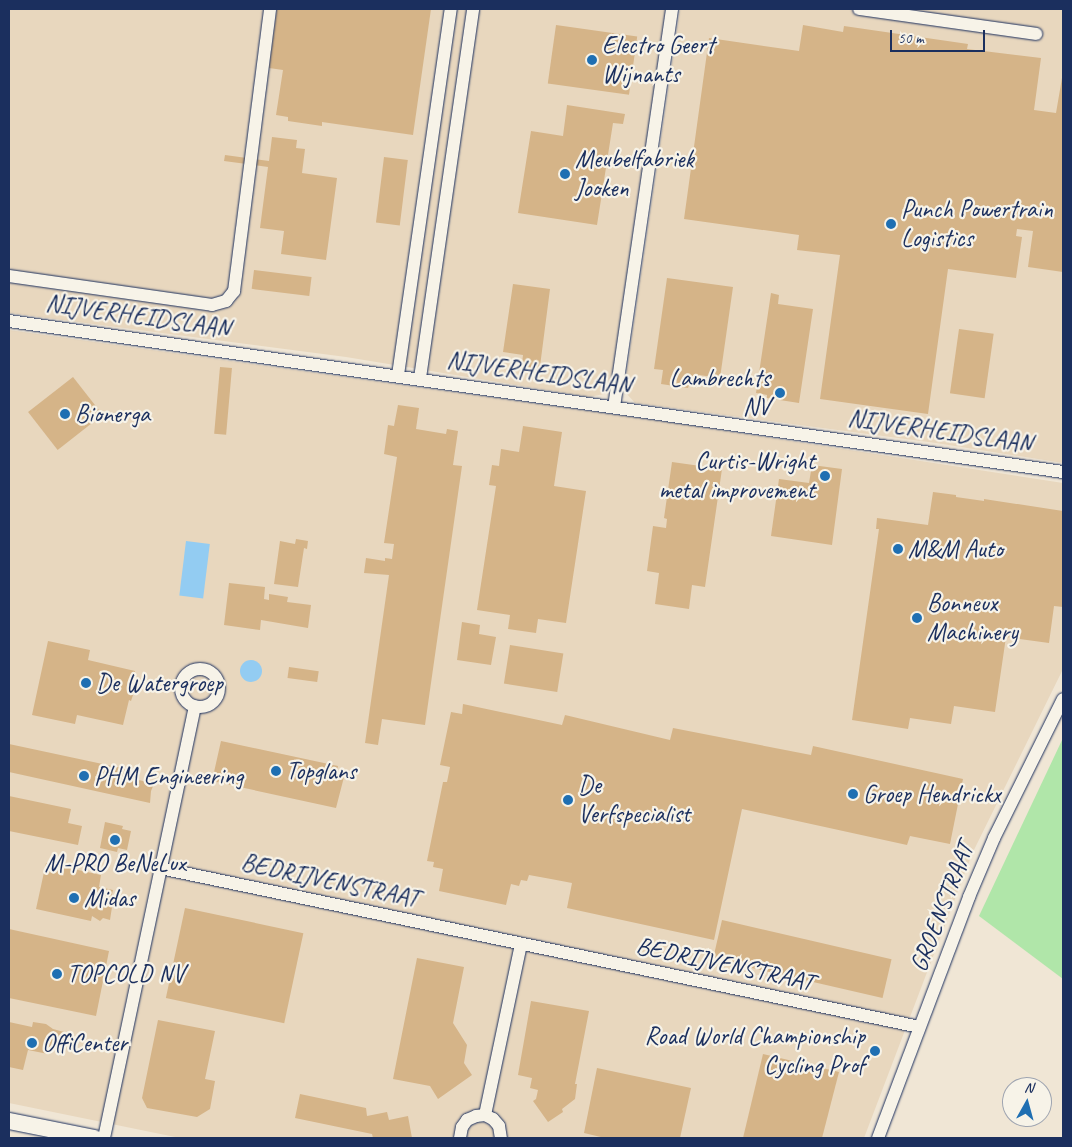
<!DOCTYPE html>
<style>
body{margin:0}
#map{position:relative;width:1072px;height:1147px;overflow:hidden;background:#f0e6d5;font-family:Caveat,sans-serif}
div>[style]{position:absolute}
.built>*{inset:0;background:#e8d7be}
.green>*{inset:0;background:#b0e6a9}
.water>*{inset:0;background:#93ccf2;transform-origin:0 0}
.round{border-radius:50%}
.building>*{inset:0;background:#d5b488;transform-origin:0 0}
.roads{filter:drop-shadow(0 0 1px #1b2f5e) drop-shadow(0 0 1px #1b2f5e)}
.minor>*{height:12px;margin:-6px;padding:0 6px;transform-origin:6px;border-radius:6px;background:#f7f3e8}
.minor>.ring{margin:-6px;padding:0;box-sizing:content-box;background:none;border:12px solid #f7f3e8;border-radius:50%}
.major>*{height:16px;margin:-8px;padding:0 8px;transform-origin:8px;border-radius:8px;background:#f7f3e8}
.dots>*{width:14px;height:14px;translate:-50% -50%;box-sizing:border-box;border:2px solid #f7f3e8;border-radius:50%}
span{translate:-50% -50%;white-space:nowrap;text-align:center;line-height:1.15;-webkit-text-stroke:4.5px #f7f3e8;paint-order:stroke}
.poi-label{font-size:25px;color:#1b2f5e}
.left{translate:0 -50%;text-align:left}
.right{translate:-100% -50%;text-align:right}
.street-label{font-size:25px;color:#1b2f5e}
.frame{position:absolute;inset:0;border:10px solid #1b2f5e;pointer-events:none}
.north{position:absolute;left:1002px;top:1077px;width:50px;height:50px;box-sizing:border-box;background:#f7f3e8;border:1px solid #9fa5b1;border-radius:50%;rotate:7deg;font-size:14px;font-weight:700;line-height:20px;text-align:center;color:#1b2f5e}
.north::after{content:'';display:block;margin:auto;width:18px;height:22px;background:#1f6fb2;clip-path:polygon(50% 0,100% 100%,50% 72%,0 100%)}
.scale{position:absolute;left:890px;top:30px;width:95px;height:22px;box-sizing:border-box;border:2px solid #1b2f5e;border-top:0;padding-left:6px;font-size:15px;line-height:18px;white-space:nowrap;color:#1b2f5e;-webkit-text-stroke:4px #f7f3e8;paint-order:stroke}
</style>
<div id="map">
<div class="built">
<div style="clip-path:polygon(9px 9px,666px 9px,615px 374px,610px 389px,604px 394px,589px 397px,346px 357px,9px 313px)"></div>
<div style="clip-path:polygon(680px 9px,1063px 9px,1063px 463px,936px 443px,635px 403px,627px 394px,625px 383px)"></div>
<div style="clip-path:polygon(9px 330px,668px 422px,1063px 483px,1063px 669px,972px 854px,864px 1138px,180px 1138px,9px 1103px)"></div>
</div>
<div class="green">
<div style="clip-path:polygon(1063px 738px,1063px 979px,979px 916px)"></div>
</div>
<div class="water">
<div style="left:186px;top:541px;width:24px;height:55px;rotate:7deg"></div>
<div class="round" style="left:240px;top:660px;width:22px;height:22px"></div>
</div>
<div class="building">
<div style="clip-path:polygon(277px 9px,431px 9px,413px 135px,322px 122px,322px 126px,288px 121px,288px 117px,276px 115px,283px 70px,269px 68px)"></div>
<div style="left:556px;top:25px;width:82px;height:59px;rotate:8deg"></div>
<div style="clip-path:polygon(803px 25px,843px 32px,844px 26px,968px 44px,967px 49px,1041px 58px,1034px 110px,1056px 113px,1063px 72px,1063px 272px,1028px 267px,1033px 231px,1017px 229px,1016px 236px,1022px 237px,1016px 278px,948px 269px,928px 414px,820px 399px,840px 255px,797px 250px,799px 235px,684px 219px,709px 38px,799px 51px)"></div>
<div style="clip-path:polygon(567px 105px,625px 114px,623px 124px,613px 123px,597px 225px,518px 213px,531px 131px,563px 136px)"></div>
<div style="clip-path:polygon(272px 137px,297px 140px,296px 148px,305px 149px,302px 173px,337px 178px,326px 260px,281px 254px,284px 231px,260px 228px,268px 167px,224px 161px,225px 155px,269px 161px)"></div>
<div style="left:384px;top:157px;width:24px;height:66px;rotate:7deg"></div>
<div style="left:254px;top:270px;width:58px;height:19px;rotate:7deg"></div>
<div style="clip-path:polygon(667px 278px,733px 287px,720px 378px,699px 375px,698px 386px,689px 385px,688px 388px,661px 384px,663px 370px,654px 369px)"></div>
<div style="clip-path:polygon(513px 284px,550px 289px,539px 374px,521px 371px,523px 355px,503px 352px)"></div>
<div style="clip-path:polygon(771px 293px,779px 295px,778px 304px,813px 309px,799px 403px,767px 398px,767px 395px,756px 393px)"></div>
<div style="left:959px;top:329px;width:35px;height:65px;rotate:8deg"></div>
<div style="left:220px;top:367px;width:12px;height:67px;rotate:5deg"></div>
<div style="left:73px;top:377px;width:48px;height:57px;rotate:52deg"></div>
<div style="clip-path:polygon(398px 405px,419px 408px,416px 429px,446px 434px,447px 429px,458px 431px,453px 465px,462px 466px,425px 725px,382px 719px,378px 745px,365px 743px,389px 575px,364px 573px,366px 558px,385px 561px,385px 558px,392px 559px,394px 544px,384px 543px,397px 457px,384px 454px,388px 425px,394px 426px)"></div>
<div style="clip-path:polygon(523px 426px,562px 432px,554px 486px,586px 491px,566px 623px,538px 619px,536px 633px,508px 629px,510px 615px,477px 610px,496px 486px,489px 485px,492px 465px,499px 466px,501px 449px,519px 452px)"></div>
<div style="clip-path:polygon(672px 462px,722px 469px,705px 587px,692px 585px,689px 609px,655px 604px,659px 573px,647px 571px,653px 526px,666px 528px,667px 519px,664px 518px)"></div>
<div style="clip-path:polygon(812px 465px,842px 469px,832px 545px,771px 536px,779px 479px,809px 483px)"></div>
<div style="clip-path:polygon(933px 492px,956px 495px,956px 497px,984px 501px,984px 499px,1063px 511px,1063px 607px,1054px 606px,1049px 643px,1006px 637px,995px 712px,954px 706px,951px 724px,910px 718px,908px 729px,852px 720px,879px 529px,876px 529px,877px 518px,928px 525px)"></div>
<div style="clip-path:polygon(296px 539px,308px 541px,307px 549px,304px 548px,298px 587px,274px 584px,280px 541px,295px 544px)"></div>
<div style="clip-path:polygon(229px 583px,265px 587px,264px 599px,269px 600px,269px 594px,288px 597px,287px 602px,311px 605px,308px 628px,261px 620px,260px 630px,224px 625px)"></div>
<div style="clip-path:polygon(462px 622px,480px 625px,479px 634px,496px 637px,491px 665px,457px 660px)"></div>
<div style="clip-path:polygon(48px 641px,90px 650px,88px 660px,135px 671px,130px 695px,133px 695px,131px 701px,129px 700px,123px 725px,77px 715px,75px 724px,32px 715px)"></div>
<div style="left:510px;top:645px;width:54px;height:39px;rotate:9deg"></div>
<div style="left:289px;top:667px;width:30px;height:11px;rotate:8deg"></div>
<div style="clip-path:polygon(463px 704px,562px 725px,565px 715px,670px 740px,673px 728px,811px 755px,813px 746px,963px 779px,950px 844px,910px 836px,907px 845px,742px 809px,714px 940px,567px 908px,572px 883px,551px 879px,529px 875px,527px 881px,521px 880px,519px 886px,511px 884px,506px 905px,439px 891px,443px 869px,433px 867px,434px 862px,427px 861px,443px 782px,447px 782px,450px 767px,440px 765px,451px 712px,462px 714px)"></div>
<div style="clip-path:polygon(221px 741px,338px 766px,336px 775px,344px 777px,336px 808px,212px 781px)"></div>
<div style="clip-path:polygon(9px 744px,140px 772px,139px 780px,154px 784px,151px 791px,150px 803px,9px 772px)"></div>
<div style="clip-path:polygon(9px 796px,71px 809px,68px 823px,82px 826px,78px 845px,9px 831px)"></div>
<div style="clip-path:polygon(105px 822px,123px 826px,122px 829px,131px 831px,127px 850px,118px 848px,117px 852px,100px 848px)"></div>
<div style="clip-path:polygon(46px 863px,101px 875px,99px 887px,113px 890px,109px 907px,112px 907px,110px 920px,103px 918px,100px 921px,92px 916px,91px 921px,36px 909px)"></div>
<div style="left:185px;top:908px;width:121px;height:92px;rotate:12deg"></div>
<div style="left:722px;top:920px;width:174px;height:40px;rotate:13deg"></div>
<div style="clip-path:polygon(9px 929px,109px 951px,96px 1016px,9px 998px)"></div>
<div style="clip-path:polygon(417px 958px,464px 967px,453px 1023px,467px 1045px,464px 1063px,472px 1075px,438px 1099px,430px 1086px,393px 1079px)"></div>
<div style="clip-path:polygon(531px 1001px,589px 1011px,575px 1084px,577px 1084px,575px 1099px,562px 1109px,563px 1112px,548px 1122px,533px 1101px,536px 1099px,538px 1090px,530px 1088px,532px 1078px,518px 1075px)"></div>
<div style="clip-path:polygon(158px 1020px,215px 1031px,205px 1079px,215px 1081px,210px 1109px,197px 1117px,147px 1108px,142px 1098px)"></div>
<div style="clip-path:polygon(9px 1022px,32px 1027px,33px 1022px,46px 1024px,53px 1029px,64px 1032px,62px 1040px,56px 1039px,54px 1048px,49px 1047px,48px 1054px,28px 1050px,23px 1070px,9px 1067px)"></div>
<div style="clip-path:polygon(763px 1054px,839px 1072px,822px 1138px,743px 1138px)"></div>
<div style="clip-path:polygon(597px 1068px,691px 1088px,680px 1138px,605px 1138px,584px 1133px)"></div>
<div style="clip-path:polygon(300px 1094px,366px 1108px,367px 1116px,387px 1112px,389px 1120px,408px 1116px,412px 1138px,373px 1138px,372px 1134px,295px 1118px)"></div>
</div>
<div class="roads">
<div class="minor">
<div style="left:859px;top:9px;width:179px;rotate:8deg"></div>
<div style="left:9px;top:276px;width:205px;rotate:8.1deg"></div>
<div style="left:212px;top:305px;width:15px;rotate:-16deg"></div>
<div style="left:226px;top:301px;width:13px;rotate:-51deg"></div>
<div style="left:234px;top:291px;width:284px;rotate:-82.7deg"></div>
<div style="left:9px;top:321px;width:1065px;rotate:8.15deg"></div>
<div style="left:398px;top:375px;width:370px;rotate:-81.8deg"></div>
<div style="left:420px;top:378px;width:373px;rotate:-81.8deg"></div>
<div style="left:614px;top:407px;width:402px;rotate:-81.7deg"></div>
<div class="ring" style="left:181px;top:669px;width:26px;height:26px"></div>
<div style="left:160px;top:868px;width:776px;rotate:11.82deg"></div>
<div style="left:485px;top:1115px;width:175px;rotate:-78.1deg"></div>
<div style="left:104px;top:1138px;width:441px;rotate:-78.1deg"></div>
<div style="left:460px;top:1138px;width:11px;rotate:-80deg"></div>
<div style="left:462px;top:1127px;width:9px;rotate:-54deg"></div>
<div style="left:467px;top:1120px;width:10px;rotate:-24deg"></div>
<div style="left:476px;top:1116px;width:9px;rotate:-6deg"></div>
<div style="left:485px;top:1115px;width:9px;rotate:27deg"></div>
<div style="left:493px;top:1119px;width:9px;rotate:49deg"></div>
<div style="left:499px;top:1126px;width:12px;rotate:81deg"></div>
<div style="left:878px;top:1138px;width:258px;rotate:-69.3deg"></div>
<div style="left:969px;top:897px;width:64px;rotate:-67deg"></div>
<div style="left:994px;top:838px;width:155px;rotate:-63.6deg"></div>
</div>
<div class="major">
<div style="left:9px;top:1121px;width:87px;rotate:11.3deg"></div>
</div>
</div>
<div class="dots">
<div style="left:592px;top:60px;background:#1f6fb2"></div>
<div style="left:565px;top:174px;background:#1f6fb2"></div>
<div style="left:891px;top:224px;background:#1f6fb2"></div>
<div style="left:780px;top:393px;background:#1f6fb2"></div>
<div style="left:65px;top:414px;background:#1f6fb2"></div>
<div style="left:825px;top:476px;background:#1f6fb2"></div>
<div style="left:898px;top:549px;background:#1f6fb2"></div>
<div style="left:917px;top:618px;background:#1f6fb2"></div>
<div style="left:86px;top:683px;background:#1f6fb2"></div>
<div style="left:276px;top:771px;background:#1f6fb2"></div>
<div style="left:84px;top:776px;background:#1f6fb2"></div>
<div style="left:853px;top:794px;background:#1f6fb2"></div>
<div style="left:568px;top:800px;background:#1f6fb2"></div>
<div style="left:115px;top:840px;background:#1f6fb2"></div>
<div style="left:74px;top:898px;background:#1f6fb2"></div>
<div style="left:57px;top:974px;background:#1f6fb2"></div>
<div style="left:32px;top:1043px;background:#1f6fb2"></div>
<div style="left:875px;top:1051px;background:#1f6fb2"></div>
</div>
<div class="poi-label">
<span class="left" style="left:602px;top:60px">Electro Geert<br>Wijnants</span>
<span class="left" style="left:575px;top:174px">Meubelfabriek<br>Jooken</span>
<span class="left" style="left:901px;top:224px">Punch Powertrain<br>Logistics</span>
<span class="right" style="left:770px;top:393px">Lambrechts<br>NV</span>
<span class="left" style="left:75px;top:414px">Bionerga</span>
<span class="right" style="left:815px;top:476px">Curtis-Wright<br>metal improvement</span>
<span class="left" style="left:908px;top:549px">M&amp;M Auto</span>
<span class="left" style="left:927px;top:618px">Bonneux<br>Machinery</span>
<span class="left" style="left:96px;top:683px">De Watergroep</span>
<span class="left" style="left:286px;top:771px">Topglans</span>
<span class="left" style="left:94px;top:776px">PHM Engineering</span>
<span class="left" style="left:578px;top:800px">De<br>Verfspecialist</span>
<span class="left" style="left:863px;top:794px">Groep Hendrickx</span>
<span style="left:115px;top:863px">M-PRO BeNeLux</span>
<span class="left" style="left:84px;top:898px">Midas</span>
<span class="left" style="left:67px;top:974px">TOPCOLD NV</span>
<span class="right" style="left:865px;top:1051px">Road World Championship<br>Cycling Prof</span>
<span class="left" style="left:42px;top:1043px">OffiCenter</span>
</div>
<div class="street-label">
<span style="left:138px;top:316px;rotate:8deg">NIJVERHEIDSLAAN</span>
<span style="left:539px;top:373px;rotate:8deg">NIJVERHEIDSLAAN</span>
<span style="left:940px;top:431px;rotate:8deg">NIJVERHEIDSLAAN</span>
<span style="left:330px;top:881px;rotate:12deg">BEDRIJVENSTRAAT</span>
<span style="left:942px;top:907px;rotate:-69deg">GROENSTRAAT</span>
<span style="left:725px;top:964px;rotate:12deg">BEDRIJVENSTRAAT</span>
</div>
<div class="frame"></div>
<div class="north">N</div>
<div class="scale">50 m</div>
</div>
